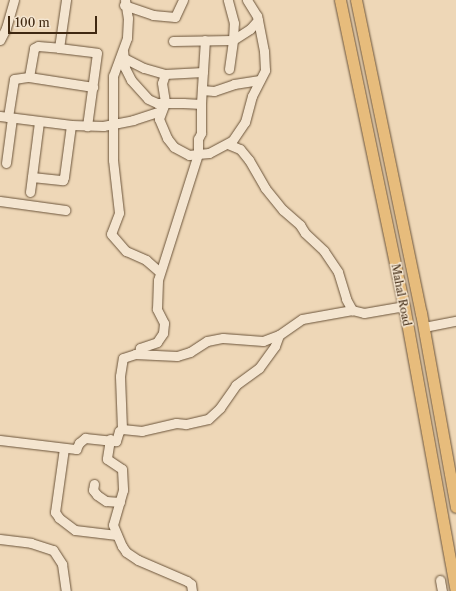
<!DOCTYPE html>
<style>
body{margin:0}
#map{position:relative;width:456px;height:591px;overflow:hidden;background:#eed7b7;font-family:"Libre Caslon Text",serif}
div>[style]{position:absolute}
.roads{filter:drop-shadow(0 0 1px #6b543a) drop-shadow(0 0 1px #6b543a)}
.minor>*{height:9px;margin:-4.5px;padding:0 4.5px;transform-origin:4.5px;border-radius:4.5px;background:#f4e5d0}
.major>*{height:11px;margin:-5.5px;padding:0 5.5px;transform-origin:5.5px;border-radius:5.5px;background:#e7bc7c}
span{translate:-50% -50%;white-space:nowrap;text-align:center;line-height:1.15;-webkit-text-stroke:3px #f4e5d0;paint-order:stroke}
.street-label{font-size:11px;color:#3f2811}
.scale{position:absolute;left:8px;top:16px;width:89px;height:18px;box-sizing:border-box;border:2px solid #3f2811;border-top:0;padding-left:5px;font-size:12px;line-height:14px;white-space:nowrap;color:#3f2811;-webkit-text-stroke:3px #f4e5d0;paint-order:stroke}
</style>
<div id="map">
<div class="roads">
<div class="minor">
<div style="left:125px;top:0;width:18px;rotate:81deg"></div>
<div style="left:128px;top:18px;width:20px;rotate:93deg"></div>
<div style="left:127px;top:38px;width:40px;rotate:110.2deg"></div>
<div style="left:113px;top:76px;width:84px;rotate:90deg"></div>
<div style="left:113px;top:160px;width:53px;rotate:83.5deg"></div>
<div style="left:119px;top:213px;width:22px;rotate:111deg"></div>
<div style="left:111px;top:234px;width:23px;rotate:49deg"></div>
<div style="left:126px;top:251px;width:22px;rotate:24deg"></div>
<div style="left:146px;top:260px;width:18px;rotate:41deg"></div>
<div style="left:124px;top:5px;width:31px;rotate:19deg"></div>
<div style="left:153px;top:15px;width:22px;rotate:5deg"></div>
<div style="left:175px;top:17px;width:19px;rotate:-65deg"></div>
<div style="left:0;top:40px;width:13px;rotate:-63deg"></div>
<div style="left:6px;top:28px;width:29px;rotate:-74deg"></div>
<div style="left:173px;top:41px;width:60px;rotate:-1deg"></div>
<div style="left:233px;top:40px;width:17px;rotate:-87deg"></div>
<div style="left:234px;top:23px;width:24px;rotate:-105deg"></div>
<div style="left:59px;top:48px;width:38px;rotate:7deg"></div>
<div style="left:97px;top:53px;width:74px;rotate:97.8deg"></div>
<div style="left:123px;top:51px;width:17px;rotate:83deg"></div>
<div style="left:125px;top:68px;width:13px;rotate:63deg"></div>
<div style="left:131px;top:80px;width:25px;rotate:48deg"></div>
<div style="left:148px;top:99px;width:10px;rotate:24deg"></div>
<div style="left:157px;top:103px;width:26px"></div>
<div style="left:183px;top:103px;width:18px;rotate:3deg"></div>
<div style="left:124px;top:58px;width:22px;rotate:27deg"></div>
<div style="left:144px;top:68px;width:22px;rotate:16deg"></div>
<div style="left:165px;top:74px;width:38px;rotate:-3deg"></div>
<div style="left:229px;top:69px;width:29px;rotate:-82deg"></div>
<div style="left:233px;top:40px;width:20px;rotate:-33deg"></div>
<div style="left:250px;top:29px;width:12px;rotate:-48deg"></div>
<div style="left:165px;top:74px;width:9px;rotate:108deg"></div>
<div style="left:162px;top:83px;width:20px;rotate:81deg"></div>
<div style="left:165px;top:103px;width:17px;rotate:111deg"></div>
<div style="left:159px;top:119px;width:21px;rotate:67deg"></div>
<div style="left:167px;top:138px;width:11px;rotate:52deg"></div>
<div style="left:174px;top:147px;width:17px;rotate:28deg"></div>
<div style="left:189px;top:155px;width:9px;rotate:-6deg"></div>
<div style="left:198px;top:154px;width:11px;rotate:-5deg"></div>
<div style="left:209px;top:153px;width:26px;rotate:-28deg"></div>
<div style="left:232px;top:141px;width:23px;rotate:-56deg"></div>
<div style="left:245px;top:122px;width:27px;rotate:-75deg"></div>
<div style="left:252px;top:96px;width:29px;rotate:-63deg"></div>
<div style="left:265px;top:70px;width:19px;rotate:-93deg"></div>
<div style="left:264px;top:51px;width:36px;rotate:-101deg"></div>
<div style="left:257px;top:16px;width:19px;rotate:-122deg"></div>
<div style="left:29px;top:77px;width:65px;rotate:8.9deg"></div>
<div style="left:202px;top:90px;width:12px;rotate:5deg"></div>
<div style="left:214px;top:91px;width:21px;rotate:-19deg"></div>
<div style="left:234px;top:84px;width:26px;rotate:-9deg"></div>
<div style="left:0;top:116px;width:72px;rotate:7.2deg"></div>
<div style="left:71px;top:125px;width:32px;rotate:2deg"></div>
<div style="left:103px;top:126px;width:31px;rotate:-11deg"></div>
<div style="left:133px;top:120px;width:29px;rotate:-18deg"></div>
<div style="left:8px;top:117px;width:38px;rotate:-81deg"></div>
<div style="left:14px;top:79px;width:15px;rotate:-8deg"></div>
<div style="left:29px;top:77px;width:29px;rotate:-80deg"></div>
<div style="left:34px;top:48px;width:4px;rotate:-27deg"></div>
<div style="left:38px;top:46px;width:21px;rotate:5deg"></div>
<div style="left:59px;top:48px;width:49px;rotate:-81.7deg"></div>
<div style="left:228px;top:144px;width:13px;rotate:23deg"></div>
<div style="left:240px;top:149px;width:14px;rotate:51deg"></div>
<div style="left:249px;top:160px;width:32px;rotate:60deg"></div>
<div style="left:265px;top:188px;width:28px;rotate:51deg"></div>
<div style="left:283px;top:210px;width:23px;rotate:41deg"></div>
<div style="left:300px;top:225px;width:9px;rotate:58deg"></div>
<div style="left:305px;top:233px;width:26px;rotate:43deg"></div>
<div style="left:324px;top:251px;width:25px;rotate:56deg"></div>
<div style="left:338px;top:272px;width:28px;rotate:73deg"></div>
<div style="left:346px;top:299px;width:13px;rotate:61deg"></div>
<div style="left:352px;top:310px;width:12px;rotate:14deg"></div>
<div style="left:364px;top:313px;width:41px;rotate:-9.9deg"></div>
<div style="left:6px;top:163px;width:45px;rotate:-82.4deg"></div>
<div style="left:32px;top:177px;width:31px;rotate:6deg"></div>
<div style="left:63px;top:180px;width:3px;rotate:-72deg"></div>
<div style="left:64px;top:177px;width:52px;rotate:-82.3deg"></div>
<div style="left:30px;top:192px;width:71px;rotate:-82.7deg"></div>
<div style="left:0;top:201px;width:66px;rotate:7.9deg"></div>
<div style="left:424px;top:327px;width:33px;rotate:-11deg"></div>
<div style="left:279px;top:335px;width:12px;rotate:110deg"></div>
<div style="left:275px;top:346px;width:27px;rotate:126deg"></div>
<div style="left:259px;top:368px;width:29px;rotate:144deg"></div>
<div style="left:236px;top:385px;width:28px;rotate:125deg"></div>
<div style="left:220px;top:408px;width:16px;rotate:137deg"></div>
<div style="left:208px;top:419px;width:23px;rotate:167deg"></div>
<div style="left:186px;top:424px;width:10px;rotate:-174deg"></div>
<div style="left:176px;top:423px;width:35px;rotate:167deg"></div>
<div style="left:142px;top:431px;width:20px;rotate:-174deg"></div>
<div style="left:122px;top:429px;width:53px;rotate:-92.2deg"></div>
<div style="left:120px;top:376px;width:18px;rotate:-81deg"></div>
<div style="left:123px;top:358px;width:13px;rotate:-18deg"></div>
<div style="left:135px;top:354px;width:42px;rotate:2.7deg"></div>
<div style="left:177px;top:356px;width:14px;rotate:-17deg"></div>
<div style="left:190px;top:352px;width:20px;rotate:-33deg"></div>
<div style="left:207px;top:341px;width:16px;rotate:-11deg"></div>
<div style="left:223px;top:338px;width:40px;rotate:4.3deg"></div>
<div style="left:263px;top:341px;width:17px;rotate:-21deg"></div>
<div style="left:279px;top:335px;width:28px;rotate:-35deg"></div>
<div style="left:302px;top:319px;width:51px;rotate:-10.2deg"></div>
<div style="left:139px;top:354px;width:6px;rotate:-81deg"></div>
<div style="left:140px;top:348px;width:18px;rotate:-19deg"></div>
<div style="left:157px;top:342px;width:11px;rotate:-56deg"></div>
<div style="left:163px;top:333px;width:10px;rotate:-84deg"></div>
<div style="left:164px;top:323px;width:16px;rotate:-117deg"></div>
<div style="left:157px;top:309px;width:29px;rotate:-88deg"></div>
<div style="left:158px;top:280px;width:132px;rotate:-72.4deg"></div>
<div style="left:198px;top:154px;width:15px;rotate:-90deg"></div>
<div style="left:198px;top:139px;width:7px;rotate:-63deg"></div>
<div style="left:201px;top:133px;width:30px;rotate:-90deg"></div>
<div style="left:201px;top:103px;width:63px;rotate:-86.4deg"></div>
<div style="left:110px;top:439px;width:20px;rotate:99deg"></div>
<div style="left:107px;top:459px;width:18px;rotate:34deg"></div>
<div style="left:122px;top:469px;width:21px;rotate:87deg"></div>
<div style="left:123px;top:490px;width:36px;rotate:106deg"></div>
<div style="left:113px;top:525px;width:23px;rotate:67deg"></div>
<div style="left:122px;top:546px;width:7px;rotate:56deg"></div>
<div style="left:126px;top:552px;width:14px;rotate:34deg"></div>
<div style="left:138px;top:560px;width:53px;rotate:23.2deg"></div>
<div style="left:187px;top:581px;width:5px;rotate:37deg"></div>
<div style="left:191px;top:584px;width:7px;rotate:82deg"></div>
<div style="left:0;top:440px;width:77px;rotate:6.8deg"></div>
<div style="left:76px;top:449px;width:7px;rotate:-63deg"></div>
<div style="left:79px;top:443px;width:8px;rotate:-40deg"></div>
<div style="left:85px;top:438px;width:31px;rotate:6deg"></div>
<div style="left:116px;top:441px;width:10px;rotate:-73deg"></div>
<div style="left:119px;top:431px;width:4px;rotate:-34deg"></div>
<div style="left:64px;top:448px;width:65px;rotate:98deg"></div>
<div style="left:55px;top:512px;width:7px;rotate:56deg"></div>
<div style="left:59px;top:518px;width:20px;rotate:37deg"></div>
<div style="left:75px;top:530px;width:42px;rotate:6.8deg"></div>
<div style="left:94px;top:484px;width:6px;rotate:99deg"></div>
<div style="left:93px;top:490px;width:6px;rotate:51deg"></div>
<div style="left:97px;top:495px;width:11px;rotate:34deg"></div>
<div style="left:106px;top:501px;width:14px;rotate:4deg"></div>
<div style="left:0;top:539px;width:31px;rotate:7deg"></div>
<div style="left:31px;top:543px;width:23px;rotate:18deg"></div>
<div style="left:53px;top:550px;width:17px;rotate:57deg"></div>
<div style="left:62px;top:564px;width:27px;rotate:82deg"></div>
<div style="left:440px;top:580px;width:11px;rotate:80deg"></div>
</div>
<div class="major">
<div style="left:340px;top:0;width:313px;rotate:78.2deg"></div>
<div style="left:404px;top:306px;width:290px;rotate:79.7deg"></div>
<div style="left:356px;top:0;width:320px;rotate:78.3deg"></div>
<div style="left:421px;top:313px;width:197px;rotate:79.8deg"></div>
</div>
</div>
<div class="street-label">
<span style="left:401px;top:295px;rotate:79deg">Mahal Road</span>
</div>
<div class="scale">100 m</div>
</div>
